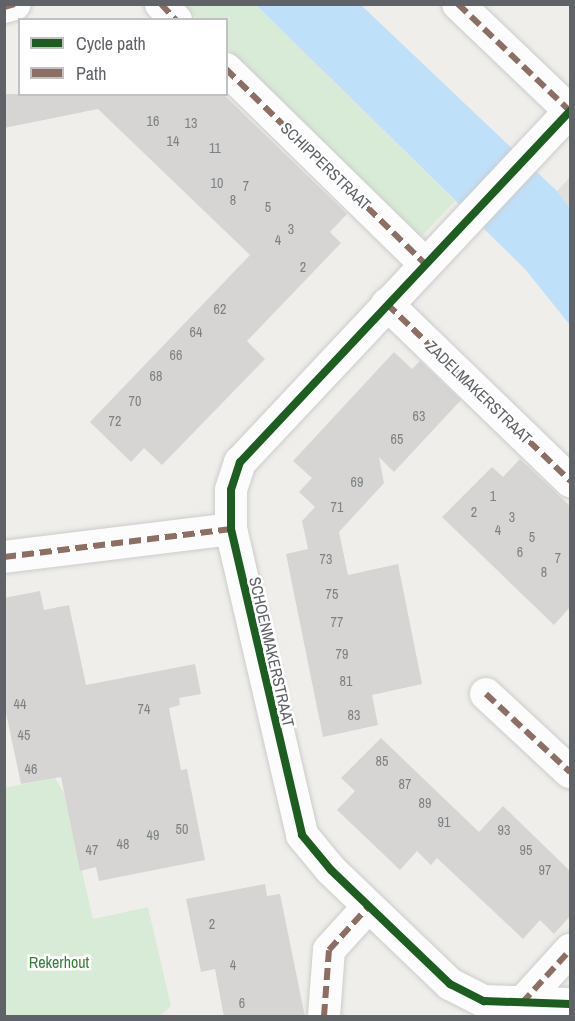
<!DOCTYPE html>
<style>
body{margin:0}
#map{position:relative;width:575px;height:1021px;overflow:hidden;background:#efeeea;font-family:"Archivo Narrow",sans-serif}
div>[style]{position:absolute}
.education>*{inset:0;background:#e2e0da}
.green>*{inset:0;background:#d8ebd6}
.water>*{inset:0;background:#bfe0f9}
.building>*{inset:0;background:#d6d5d3}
.roads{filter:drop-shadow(0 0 2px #cbcccc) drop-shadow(0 0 2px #cbcccc)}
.street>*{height:32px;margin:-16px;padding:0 16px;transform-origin:16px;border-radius:16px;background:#fdfcfc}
.quiet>*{height:6px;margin-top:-3px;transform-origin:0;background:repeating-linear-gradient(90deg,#8d6e63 0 12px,transparent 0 18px)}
.cycleway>*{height:8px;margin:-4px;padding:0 4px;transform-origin:4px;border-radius:4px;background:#1b5e20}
span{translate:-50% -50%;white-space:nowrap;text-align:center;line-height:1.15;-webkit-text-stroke:5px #fff;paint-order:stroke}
.number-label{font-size:14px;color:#7e8184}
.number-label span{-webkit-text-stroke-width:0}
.street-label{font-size:16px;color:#5f6368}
.park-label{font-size:16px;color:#348238}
.frame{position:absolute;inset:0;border:6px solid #5f6368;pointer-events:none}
.legend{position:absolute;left:18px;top:18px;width:210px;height:78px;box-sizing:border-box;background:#fff;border:2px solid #bfc1c3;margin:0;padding:8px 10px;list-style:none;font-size:18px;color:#5f6368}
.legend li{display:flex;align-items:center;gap:12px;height:30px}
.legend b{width:30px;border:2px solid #bfc1c3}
</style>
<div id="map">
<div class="education">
<div style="clip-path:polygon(570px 177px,570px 208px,557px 191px)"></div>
</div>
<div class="green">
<div style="clip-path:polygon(182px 5px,256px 5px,455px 201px,421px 237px,227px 48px,226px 20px,198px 19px)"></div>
<div style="clip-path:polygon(55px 778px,64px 793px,93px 919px,148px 907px,171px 1006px,160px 1016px,5px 1016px,4px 788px)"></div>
</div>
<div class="water">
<div style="clip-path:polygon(256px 5px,361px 5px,557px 191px,570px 208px,570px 325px,525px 269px)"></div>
</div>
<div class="building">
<div style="clip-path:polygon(4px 94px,223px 94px,347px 214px,330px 232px,341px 243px,247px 341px,265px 359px,162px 465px,144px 448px,131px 462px,90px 422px,250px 255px,98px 109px,4px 128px)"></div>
<div style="clip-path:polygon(394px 352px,412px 369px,420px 361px,461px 400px,394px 472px,379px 457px,384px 483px,339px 532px,348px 575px,398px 564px,422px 684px,372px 695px,378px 725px,323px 737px,286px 554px,308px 549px,302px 521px,315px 507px,299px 492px,312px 478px,293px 461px)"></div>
<div style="clip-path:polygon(520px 459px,570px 506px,570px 607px,554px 625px,442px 517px,492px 467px,503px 477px)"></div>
<div style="clip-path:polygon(40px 591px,44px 610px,69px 605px,86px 685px,195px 664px,201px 694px,179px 698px,180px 705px,169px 708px,181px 770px,187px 769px,205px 860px,99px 881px,96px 867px,80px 871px,61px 777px,21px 784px,4px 703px,4px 598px)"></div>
<div style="clip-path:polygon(381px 738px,479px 832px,503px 806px,570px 871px,570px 916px,554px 934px,540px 920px,523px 939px,437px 858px,431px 865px,417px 851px,400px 870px,337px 810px,355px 791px,341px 778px)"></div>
<div style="clip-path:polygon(265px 884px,267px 896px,280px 894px,305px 1017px,224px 1017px,215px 969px,201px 972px,186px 899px)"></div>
</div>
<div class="roads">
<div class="street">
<div style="left:161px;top:4px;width:22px;rotate:47deg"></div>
<div style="left:458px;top:4px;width:155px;rotate:43.7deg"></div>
<div style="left:4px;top:7px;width:11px;rotate:-15deg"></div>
<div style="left:226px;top:69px;width:279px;rotate:44.4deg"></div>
<div style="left:570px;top:111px;width:482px;rotate:133.2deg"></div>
<div style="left:240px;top:462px;width:29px;rotate:108deg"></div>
<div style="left:231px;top:490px;width:39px;rotate:90deg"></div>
<div style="left:231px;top:529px;width:314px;rotate:76.9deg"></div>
<div style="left:302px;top:835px;width:45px;rotate:50.4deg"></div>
<div style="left:331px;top:870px;width:165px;rotate:43.8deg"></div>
<div style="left:450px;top:984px;width:38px;rotate:27deg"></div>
<div style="left:484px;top:1001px;width:86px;rotate:2deg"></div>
<div style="left:387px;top:304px;width:255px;rotate:44deg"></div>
<div style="left:4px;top:557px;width:229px;rotate:-7deg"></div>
<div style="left:486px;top:694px;width:115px;rotate:42.9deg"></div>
<div style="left:522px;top:1003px;width:72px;rotate:-47.8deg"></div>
<div style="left:324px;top:1016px;width:66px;rotate:-85.7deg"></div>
<div style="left:329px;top:950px;width:58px;rotate:-47.8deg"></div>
</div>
</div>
<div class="quiet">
<div style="left:161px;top:4px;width:22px;rotate:47deg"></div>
<div style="left:458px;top:4px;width:155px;rotate:43.7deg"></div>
<div style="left:4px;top:7px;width:11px;rotate:-15deg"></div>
<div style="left:226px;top:69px;width:279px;rotate:44.4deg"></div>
<div style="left:387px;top:304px;width:255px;rotate:44deg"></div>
<div style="left:4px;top:557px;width:229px;rotate:-7deg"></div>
<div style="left:486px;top:694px;width:115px;rotate:42.9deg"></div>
<div style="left:522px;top:1003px;width:72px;rotate:-47.8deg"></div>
<div style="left:324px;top:1016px;width:66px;rotate:-85.7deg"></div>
<div style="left:329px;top:950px;width:58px;rotate:-47.8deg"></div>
</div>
<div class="cycleway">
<div style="left:570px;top:111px;width:482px;rotate:133.2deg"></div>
<div style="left:240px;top:462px;width:29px;rotate:108deg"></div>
<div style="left:231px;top:490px;width:39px;rotate:90deg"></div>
<div style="left:231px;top:529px;width:314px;rotate:76.9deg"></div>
<div style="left:302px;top:835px;width:45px;rotate:50.4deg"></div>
<div style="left:331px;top:870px;width:165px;rotate:43.8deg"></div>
<div style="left:450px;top:984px;width:38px;rotate:27deg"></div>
<div style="left:484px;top:1001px;width:86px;rotate:2deg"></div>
</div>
<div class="number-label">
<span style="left:153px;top:121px">16</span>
<span style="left:191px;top:123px">13</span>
<span style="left:173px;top:141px">14</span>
<span style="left:215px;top:148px">11</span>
<span style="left:217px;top:183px">10</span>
<span style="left:246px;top:186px">7</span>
<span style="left:233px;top:200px">8</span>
<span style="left:268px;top:207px">5</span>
<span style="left:291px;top:229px">3</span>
<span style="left:278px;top:240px">4</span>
<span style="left:303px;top:267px">2</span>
<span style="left:220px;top:309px">62</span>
<span style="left:196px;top:332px">64</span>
<span style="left:176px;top:355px">66</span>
<span style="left:156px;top:376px">68</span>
<span style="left:135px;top:401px">70</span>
<span style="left:419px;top:416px">63</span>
<span style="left:115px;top:421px">72</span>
<span style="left:397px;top:439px">65</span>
<span style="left:357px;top:482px">69</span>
<span style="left:493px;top:496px">1</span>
<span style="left:337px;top:507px">71</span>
<span style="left:474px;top:512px">2</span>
<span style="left:512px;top:517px">3</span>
<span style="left:498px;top:530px">4</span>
<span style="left:532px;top:537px">5</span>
<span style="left:520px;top:552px">6</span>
<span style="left:558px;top:558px">7</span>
<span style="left:326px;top:559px">73</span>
<span style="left:544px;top:572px">8</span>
<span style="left:332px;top:594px">75</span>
<span style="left:337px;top:622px">77</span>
<span style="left:342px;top:654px">79</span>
<span style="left:346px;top:681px">81</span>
<span style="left:20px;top:704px">44</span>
<span style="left:144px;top:709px">74</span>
<span style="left:354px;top:715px">83</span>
<span style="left:24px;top:735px">45</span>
<span style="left:382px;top:761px">85</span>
<span style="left:31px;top:769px">46</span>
<span style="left:405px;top:784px">87</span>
<span style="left:425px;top:803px">89</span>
<span style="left:444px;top:822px">91</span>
<span style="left:182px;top:829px">50</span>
<span style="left:504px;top:830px">93</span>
<span style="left:153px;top:835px">49</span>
<span style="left:123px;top:844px">48</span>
<span style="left:92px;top:850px">47</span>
<span style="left:526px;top:850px">95</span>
<span style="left:545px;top:870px">97</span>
<span style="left:212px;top:924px">2</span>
<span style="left:233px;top:965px">4</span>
<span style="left:242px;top:1003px">6</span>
</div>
<div class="street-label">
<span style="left:326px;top:166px;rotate:44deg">SCHIPPERSTRAAT</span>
<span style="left:479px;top:392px;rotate:44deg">ZADELMAKERSTRAAT</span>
<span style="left:272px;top:652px;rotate:77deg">SCHOENMAKERSTRAAT</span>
</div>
<div class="park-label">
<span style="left:59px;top:962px">Rekerhout</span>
</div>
<div class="frame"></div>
<ul class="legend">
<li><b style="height:8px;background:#1b5e20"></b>Cycle path</li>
<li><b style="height:8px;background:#8d6e63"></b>Path</li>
</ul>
</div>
